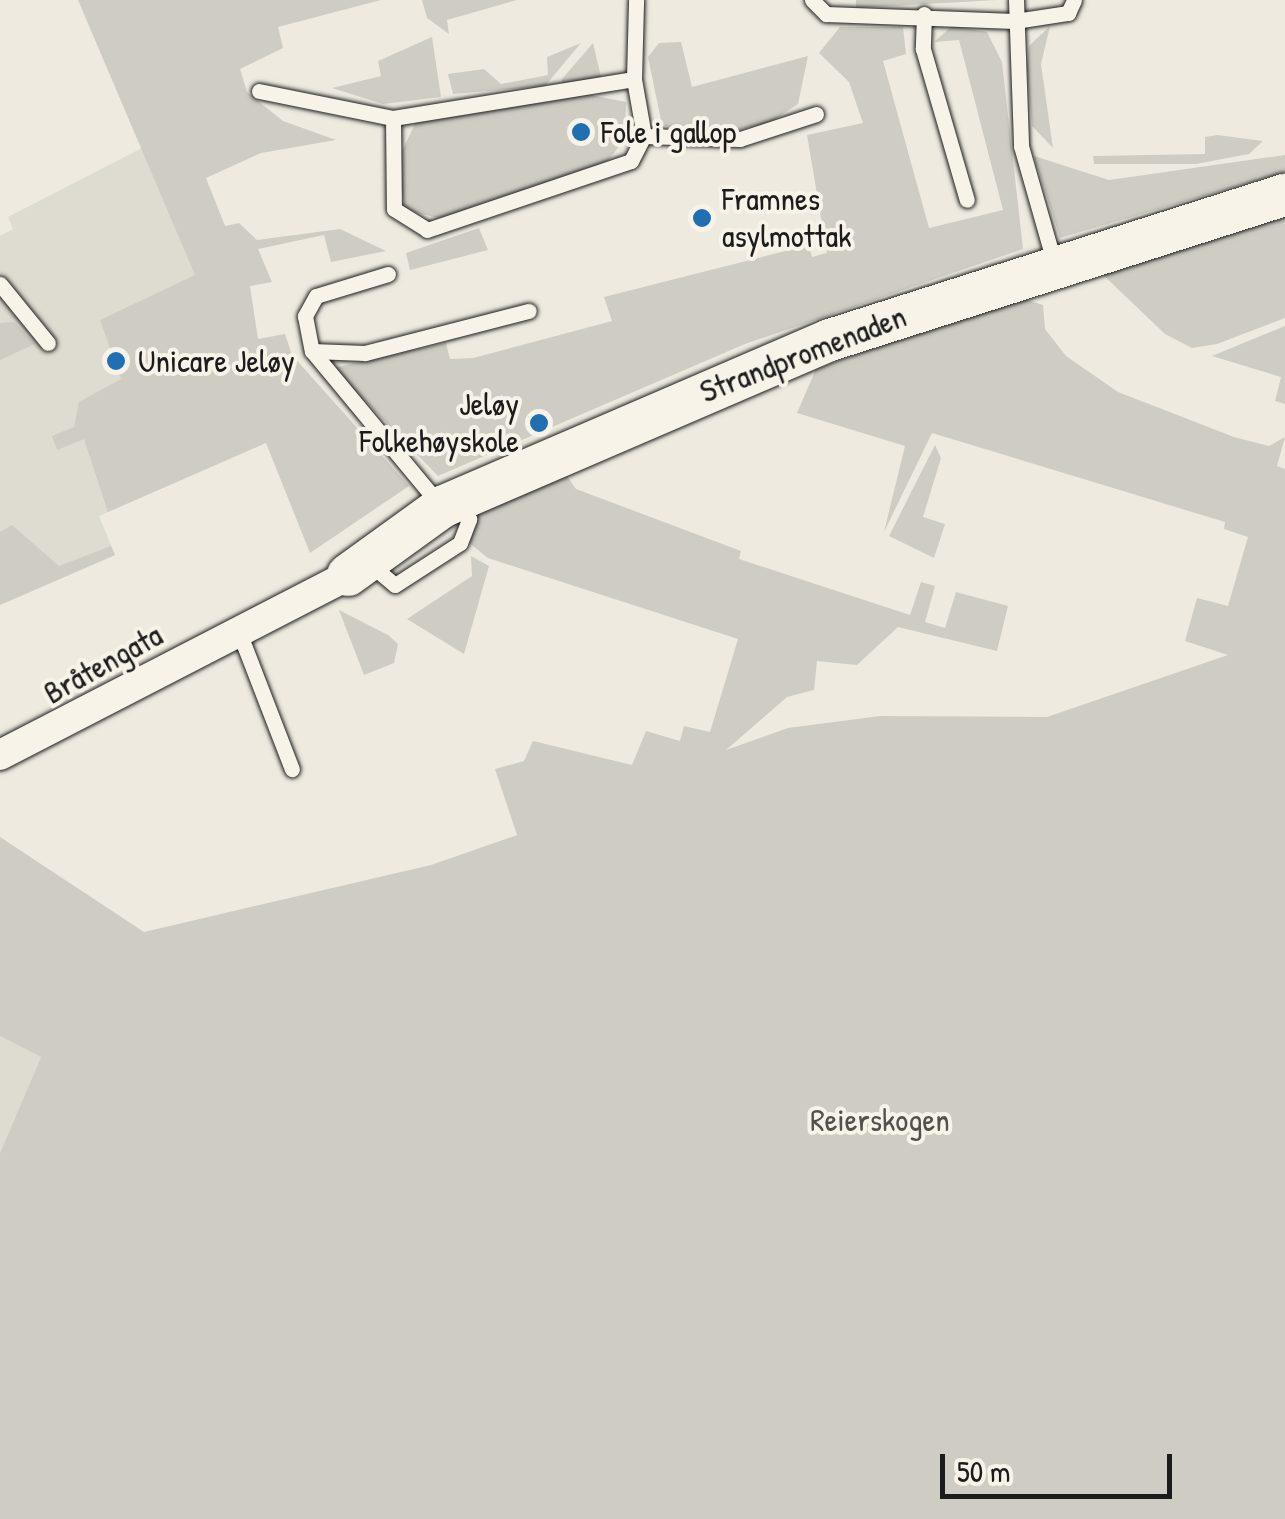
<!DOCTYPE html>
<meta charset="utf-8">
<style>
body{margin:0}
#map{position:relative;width:1285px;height:1519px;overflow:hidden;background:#eeeae0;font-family:"Patrick Hand",sans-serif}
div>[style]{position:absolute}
.built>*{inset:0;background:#dedbd1}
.green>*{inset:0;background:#cfccc3}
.roads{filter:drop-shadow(0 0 2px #1c1c1c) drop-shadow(0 0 2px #1c1c1c)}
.lane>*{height:15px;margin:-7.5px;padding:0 7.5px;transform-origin:7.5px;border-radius:7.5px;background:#f7f3e8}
.street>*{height:30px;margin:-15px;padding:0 15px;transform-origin:15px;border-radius:15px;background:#f7f3e8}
.secondary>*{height:42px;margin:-21px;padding:0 21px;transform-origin:21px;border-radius:21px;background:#f7f3e8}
.dots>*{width:28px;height:28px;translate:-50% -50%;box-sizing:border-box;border:5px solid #f7f3e8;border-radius:50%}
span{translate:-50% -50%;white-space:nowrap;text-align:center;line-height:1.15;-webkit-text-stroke:8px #f7f3e8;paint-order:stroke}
.poi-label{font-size:32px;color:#1c1c1c}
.left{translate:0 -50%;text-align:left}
.right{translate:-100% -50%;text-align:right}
.street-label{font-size:32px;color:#1c1c1c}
.park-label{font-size:32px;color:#52514e}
.scale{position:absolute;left:940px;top:1454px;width:232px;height:45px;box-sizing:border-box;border:5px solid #1c1c1c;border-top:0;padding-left:12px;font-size:30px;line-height:35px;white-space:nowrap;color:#1c1c1c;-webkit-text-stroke:8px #f7f3e8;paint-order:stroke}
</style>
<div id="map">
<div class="built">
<div style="clip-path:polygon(142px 148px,266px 443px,99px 516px,115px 555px,0 605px,0 236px,13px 229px,8px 217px)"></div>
<div style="clip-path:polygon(0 1036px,41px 1057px,0 1153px)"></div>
</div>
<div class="green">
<div style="clip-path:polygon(78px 0,381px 0,278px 27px,283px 48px,240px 69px,247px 92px,283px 121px,336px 140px,261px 153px,206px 178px,225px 226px,239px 223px,257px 240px,340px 229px,386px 251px,331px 262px,324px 235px,258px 249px,272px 282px,250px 286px,258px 339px,285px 334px,292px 355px,409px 486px,310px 553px,266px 443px,108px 512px,84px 439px,57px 450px,52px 436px,74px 427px,79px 402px,121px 379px,100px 320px,195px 275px)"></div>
<div style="clip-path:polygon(422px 0,517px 0,447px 20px,449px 34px,427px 18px)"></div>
<div style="clip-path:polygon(856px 0,997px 0,856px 8px)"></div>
<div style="clip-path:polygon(952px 26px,987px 32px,1002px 62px,1023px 249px,745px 344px,438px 476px,333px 368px,446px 343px,450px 359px,473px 358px,612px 321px,604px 297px,809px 245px,812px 257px,827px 253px,807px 135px,863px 123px,849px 82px,819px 53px,840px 27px,903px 27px,906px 54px,883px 61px,929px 228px,1003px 210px,959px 40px,934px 42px)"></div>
<div style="clip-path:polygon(1050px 26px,1041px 64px,1053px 148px,1032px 126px,1027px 66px,1029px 46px)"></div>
<div style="clip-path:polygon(432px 37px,441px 97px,383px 104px,332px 88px,381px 76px,378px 61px)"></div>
<div style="clip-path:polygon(681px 42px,692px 87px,808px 56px,798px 104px,769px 123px,708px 136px,662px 125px,648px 57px,659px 43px)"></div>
<div style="clip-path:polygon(581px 43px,545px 86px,453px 94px,448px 74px,484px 69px,501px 84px,548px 75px,547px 57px)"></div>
<div style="clip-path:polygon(593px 43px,601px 77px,562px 85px,562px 79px)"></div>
<div style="clip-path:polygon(586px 94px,626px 102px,625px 139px,606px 163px,443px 219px,405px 210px,398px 159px,417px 120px)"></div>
<div style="clip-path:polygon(1217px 135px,1263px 141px,1249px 154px,1196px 164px,1094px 164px,1093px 156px,1205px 154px,1205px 137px)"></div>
<div style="clip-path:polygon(1285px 155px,1285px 172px,1060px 238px,1034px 156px,1109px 180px)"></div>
<div style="clip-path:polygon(1285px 216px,1285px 318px,1217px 344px,1192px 348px,1165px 334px,1101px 273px)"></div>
<div style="clip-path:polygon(479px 228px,488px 250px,410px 270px,406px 253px)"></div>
<div style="clip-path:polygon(1018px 297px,1043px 305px,1045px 329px,1066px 356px,1118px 392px,1234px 437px,1269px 446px,1285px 437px,1277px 466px,1285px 469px,1285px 1519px,0 1519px,0 1153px,41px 1057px,0 1036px,0 837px,144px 932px,431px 865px,517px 835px,495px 769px,524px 761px,533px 741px,632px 765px,646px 731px,680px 741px,684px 726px,710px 732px,738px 639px,488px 558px,468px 542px,475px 512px,563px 470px,576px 489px,741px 551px,739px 559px,910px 615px,921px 582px,935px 586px,925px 622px,945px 628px,956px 592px,1008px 606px,997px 651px,898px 627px,857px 665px,817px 661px,814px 690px,787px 697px,726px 750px,788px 728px,880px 716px,1047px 717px,1228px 655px,1185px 641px,1197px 598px,1228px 606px,1248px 537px,1224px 529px,1225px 522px,932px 433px,884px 532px,905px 446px,797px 413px,816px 369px)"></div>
<div style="clip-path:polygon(14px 322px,35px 344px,0 360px,0 323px)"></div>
<div style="clip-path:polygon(1285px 326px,1285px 404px,1275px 401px,1281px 377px,1212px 356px)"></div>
<div style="clip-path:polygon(935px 445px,941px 458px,923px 517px,945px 524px,934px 558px,889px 536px)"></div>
<div style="clip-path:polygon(12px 525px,59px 566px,111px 546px,115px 555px,0 605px,0 532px)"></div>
<div style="clip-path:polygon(471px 556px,489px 566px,464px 654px,407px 619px,472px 576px)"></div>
<div style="clip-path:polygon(339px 610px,388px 635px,398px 644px,394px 663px,364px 675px)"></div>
</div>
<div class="roads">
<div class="lane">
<div style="left:812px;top:0;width:20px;rotate:45deg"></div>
<div style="left:826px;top:14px;width:189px;rotate:2.1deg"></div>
<div style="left:1015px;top:21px;width:54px;rotate:-8.6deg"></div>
<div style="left:1068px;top:13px;width:14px;rotate:-65deg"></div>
<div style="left:1016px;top:0;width:146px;rotate:88deg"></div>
<div style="left:1021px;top:146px;width:124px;rotate:74.1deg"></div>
<div style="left:924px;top:14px;width:35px;rotate:92deg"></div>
<div style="left:923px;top:49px;width:157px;rotate:73.8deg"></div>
<div style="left:259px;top:91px;width:137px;rotate:11.4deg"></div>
<div style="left:393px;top:118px;width:244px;rotate:-9.2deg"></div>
<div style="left:634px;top:79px;width:79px;rotate:-88.5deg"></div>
<div style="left:393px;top:118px;width:91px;rotate:89.4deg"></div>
<div style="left:394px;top:209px;width:39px;rotate:32deg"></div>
<div style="left:427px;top:230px;width:215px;rotate:-18.7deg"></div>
<div style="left:631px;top:161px;width:28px;rotate:-63deg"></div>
<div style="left:644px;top:136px;width:58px;rotate:-100deg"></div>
<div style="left:644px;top:136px;width:96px;rotate:1.8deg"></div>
<div style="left:740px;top:139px;width:80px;rotate:-18.2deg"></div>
<div style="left:388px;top:274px;width:75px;rotate:163deg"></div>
<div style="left:316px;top:296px;width:23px;rotate:119deg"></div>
<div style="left:305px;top:316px;width:36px;rotate:79deg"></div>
<div style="left:312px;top:351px;width:199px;rotate:50.3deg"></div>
<div style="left:0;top:284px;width:76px;rotate:50.9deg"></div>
<div style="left:312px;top:351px;width:53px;rotate:2.2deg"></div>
<div style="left:365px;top:353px;width:169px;rotate:-14.4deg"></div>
<div style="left:371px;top:565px;width:31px;rotate:40deg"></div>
<div style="left:395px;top:585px;width:77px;rotate:-32.9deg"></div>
<div style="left:460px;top:543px;width:26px;rotate:-69deg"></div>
<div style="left:469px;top:519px;width:20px;rotate:-110deg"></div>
<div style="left:239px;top:632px;width:147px;rotate:68.9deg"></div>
</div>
<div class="street">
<div style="left:0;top:755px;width:392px;rotate:-27.3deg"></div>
</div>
<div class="secondary">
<div style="left:348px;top:575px;width:116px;rotate:-35.9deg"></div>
<div style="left:442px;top:507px;width:422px;rotate:-23.3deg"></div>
<div style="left:830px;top:340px;width:478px;rotate:-17.7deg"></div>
</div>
</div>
<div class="dots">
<div style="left:581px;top:132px;background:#1f6fb2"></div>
<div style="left:702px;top:218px;background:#1f6fb2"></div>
<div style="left:116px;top:361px;background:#1f6fb2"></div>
<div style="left:539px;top:423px;background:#1f6fb2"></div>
</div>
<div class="poi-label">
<span class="left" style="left:601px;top:132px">Fole i gallop</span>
<span class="left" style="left:722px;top:218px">Framnes<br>asylmottak</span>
<span class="left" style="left:138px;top:361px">Unicare Jeløy</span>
<span class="right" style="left:519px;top:423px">Jeløy<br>Folkehøyskole</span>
</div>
<div class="street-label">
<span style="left:803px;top:354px;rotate:-21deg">Strandpromenaden</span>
<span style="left:103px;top:664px;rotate:-29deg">Bråtengata</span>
</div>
<div class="park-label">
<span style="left:880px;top:1120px">Reierskogen</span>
</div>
<div class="scale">50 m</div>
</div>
